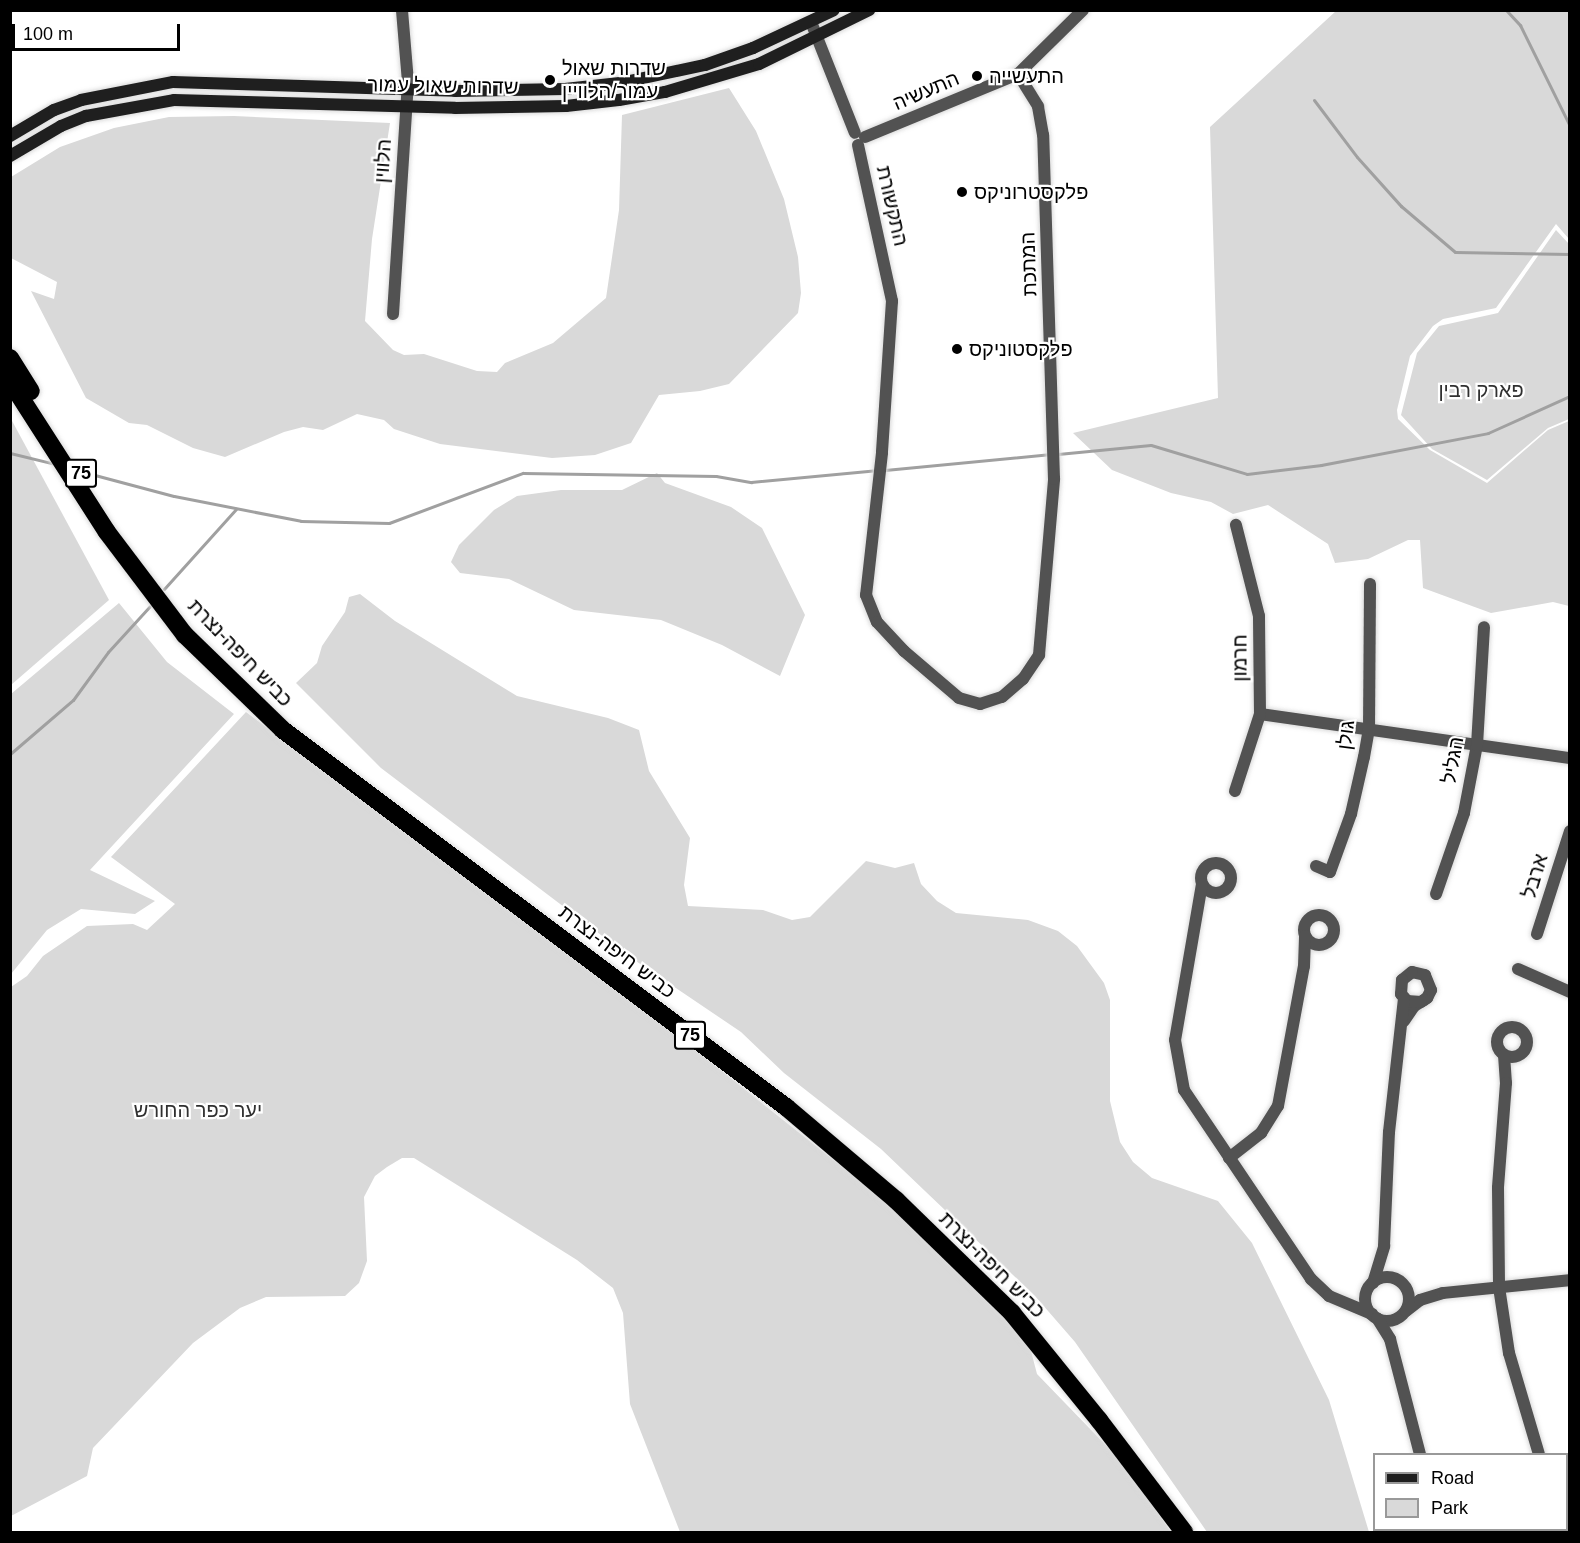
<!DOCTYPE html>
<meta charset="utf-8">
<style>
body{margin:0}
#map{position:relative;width:1580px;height:1543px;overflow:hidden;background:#fff;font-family:Helvetica,"Noto Sans Hebrew",sans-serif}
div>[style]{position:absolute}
.green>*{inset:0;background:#d9d9d9}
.stream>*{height:3px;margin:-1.5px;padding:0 1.5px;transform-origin:1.5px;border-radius:1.5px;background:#a0a0a0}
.roads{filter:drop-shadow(0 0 2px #dbdbdb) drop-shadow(0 0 2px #dbdbdb)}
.street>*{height:12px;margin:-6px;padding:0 6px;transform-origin:6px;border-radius:6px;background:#525252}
.street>.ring{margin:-6px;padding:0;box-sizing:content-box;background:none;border:12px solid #525252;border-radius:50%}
.secondary>*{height:12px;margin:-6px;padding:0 6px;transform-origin:6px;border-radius:6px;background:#1f1f1f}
.highway>*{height:18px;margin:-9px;padding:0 9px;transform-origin:9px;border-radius:9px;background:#000}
.dots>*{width:16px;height:16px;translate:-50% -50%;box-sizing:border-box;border:3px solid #fff;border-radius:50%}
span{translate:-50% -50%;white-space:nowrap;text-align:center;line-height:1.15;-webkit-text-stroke:4.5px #fff;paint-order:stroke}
.shield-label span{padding:2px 4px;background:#fff;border:2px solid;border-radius:4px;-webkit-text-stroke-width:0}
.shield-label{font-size:18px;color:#000;font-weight:700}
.poi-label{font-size:20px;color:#000}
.left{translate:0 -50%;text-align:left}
.street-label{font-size:20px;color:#000}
.park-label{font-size:20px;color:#303030}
.frame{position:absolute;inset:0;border:12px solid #000;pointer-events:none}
.legend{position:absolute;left:1373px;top:1453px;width:195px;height:78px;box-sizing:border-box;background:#fff;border:2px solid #999;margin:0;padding:8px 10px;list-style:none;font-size:18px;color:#000}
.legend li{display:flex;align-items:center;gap:12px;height:30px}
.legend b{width:30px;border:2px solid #999}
.scale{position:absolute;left:12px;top:24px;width:168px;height:27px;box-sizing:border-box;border:3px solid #000;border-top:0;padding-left:8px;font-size:18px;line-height:21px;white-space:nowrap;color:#000;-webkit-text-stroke:4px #fff;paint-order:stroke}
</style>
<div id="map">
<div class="green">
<div style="clip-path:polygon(1336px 11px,1569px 11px,1569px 239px,1556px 224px,1496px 308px,1443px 319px,1433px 326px,1410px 356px,1397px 410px,1398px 419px,1430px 450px,1487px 483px,1548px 430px,1569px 421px,1569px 606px,1553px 602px,1491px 613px,1423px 588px,1420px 540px,1408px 540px,1368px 559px,1335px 563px,1328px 544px,1268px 505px,1233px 514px,1211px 502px,1171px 493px,1112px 470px,1073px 433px,1218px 398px,1210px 127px)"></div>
<div style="clip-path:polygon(729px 88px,756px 131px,784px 199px,798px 257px,801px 293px,798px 313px,729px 384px,700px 391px,659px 395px,631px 443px,595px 455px,552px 458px,440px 444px,394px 429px,384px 420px,357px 414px,323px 430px,303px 427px,284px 432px,225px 457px,193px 448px,147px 425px,129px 423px,86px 398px,31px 291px,54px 299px,57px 282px,11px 258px,11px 177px,60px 147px,114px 128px,169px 117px,234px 116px,390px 123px,372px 239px,365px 321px,393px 350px,404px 355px,424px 354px,477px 371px,497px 372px,505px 363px,553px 343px,606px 298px,619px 210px,622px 115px)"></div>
<div style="clip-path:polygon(1556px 230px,1569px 244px,1569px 419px,1548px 428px,1487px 480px,1432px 449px,1401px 415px,1417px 353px,1439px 326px,1498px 313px)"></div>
<div style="clip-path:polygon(11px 419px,109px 600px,11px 685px,10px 685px)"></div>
<div style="clip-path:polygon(657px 473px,665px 483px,731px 507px,762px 528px,805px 615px,780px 676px,722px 645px,661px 620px,574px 610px,509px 579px,460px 573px,451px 562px,459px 545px,494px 510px,517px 496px,561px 490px,622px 490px)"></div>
<div style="clip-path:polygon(360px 594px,395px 621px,517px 696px,608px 718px,639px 730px,649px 771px,690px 838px,684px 885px,688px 906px,763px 910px,792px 920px,810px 917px,866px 861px,895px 868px,914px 863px,921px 884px,937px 901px,956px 913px,1028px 920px,1058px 931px,1077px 946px,1104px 983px,1110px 1000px,1110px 1101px,1120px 1142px,1133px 1162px,1152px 1178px,1218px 1201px,1252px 1243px,1329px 1400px,1369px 1532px,1207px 1532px,1075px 1342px,1035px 1296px,881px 1149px,784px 1073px,741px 1032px,630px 957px,381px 768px,296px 683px,317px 663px,322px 646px,345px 612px,349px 597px)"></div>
<div style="clip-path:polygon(119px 603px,167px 662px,234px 714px,90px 870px,155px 901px,135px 914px,81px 909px,47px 930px,11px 974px,11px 694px)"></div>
<div style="clip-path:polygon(246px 712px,685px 1042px,904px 1216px,968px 1278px,1030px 1347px,1037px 1374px,1123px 1463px,1171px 1532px,680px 1532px,630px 1404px,623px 1313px,613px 1288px,577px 1260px,414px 1158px,402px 1158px,387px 1167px,375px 1176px,364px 1197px,367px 1261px,359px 1283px,345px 1296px,266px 1297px,240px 1308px,193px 1343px,93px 1448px,87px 1476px,11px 1516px,11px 987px,27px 976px,43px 956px,87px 926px,133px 924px,147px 930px,175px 904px,111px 857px)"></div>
</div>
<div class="stream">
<div style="left:1506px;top:10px;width:21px;rotate:47deg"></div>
<div style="left:1520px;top:25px;width:113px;rotate:63.7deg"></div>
<div style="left:1314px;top:100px;width:71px;rotate:53deg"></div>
<div style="left:1357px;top:157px;width:66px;rotate:48.1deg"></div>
<div style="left:1401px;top:206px;width:71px;rotate:40.4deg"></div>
<div style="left:1455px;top:252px;width:115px;rotate:1deg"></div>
<div style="left:10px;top:453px;width:46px;rotate:13.7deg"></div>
<div style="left:1058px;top:454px;width:93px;rotate:-5.5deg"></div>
<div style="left:1151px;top:445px;width:100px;rotate:16.8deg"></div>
<div style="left:1247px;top:474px;width:75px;rotate:-6.9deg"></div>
<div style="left:1321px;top:465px;width:170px;rotate:-10.8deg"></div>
<div style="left:1488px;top:433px;width:90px;rotate:-24.3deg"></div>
<div style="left:76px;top:470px;width:101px;rotate:14.9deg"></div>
<div style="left:174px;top:496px;width:129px;rotate:11.1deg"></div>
<div style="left:301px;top:521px;width:88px;rotate:1.3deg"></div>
<div style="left:389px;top:523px;width:143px;rotate:-20.5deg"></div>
<div style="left:523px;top:473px;width:193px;rotate:0.9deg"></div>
<div style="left:716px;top:476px;width:36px;rotate:10deg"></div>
<div style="left:751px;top:482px;width:128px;rotate:-5.4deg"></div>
<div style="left:885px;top:470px;width:167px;rotate:-5.5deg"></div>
<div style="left:164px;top:589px;width:108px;rotate:-48deg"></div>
<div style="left:10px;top:754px;width:83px;rotate:-40.6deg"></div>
<div style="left:73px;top:700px;width:59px;rotate:-53.9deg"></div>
<div style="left:108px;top:652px;width:62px;rotate:-47.6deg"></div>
</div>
<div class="roads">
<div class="street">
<div style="left:811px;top:22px;width:119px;rotate:68.4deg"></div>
<div style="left:865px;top:137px;width:165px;rotate:-22.4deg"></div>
<div style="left:1018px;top:74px;width:91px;rotate:-44.6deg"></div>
<div style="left:858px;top:145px;width:160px;rotate:77.7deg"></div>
<div style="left:892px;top:301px;width:152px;rotate:93.8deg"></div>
<div style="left:882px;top:453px;width:143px;rotate:96.4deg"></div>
<div style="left:866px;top:595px;width:29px;rotate:68deg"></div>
<div style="left:877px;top:622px;width:40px;rotate:47deg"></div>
<div style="left:904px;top:651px;width:72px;rotate:40.5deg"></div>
<div style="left:959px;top:698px;width:22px;rotate:16deg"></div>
<div style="left:980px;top:704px;width:23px;rotate:-18deg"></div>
<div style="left:1002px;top:697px;width:28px;rotate:-41deg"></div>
<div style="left:1023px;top:679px;width:29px;rotate:-56deg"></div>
<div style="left:1039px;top:655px;width:177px;rotate:-85.1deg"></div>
<div style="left:1054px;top:479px;width:344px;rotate:-91.8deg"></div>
<div style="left:1043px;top:135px;width:29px;rotate:-100deg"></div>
<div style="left:1038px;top:106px;width:38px;rotate:-122deg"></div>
<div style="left:393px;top:314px;width:232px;rotate:-86.3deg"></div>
<div style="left:408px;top:82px;width:72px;rotate:-94.8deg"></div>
<div style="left:1260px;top:714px;width:313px;rotate:8.1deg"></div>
<div style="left:1235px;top:791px;width:81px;rotate:-72deg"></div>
<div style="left:1260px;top:714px;width:98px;rotate:-90.6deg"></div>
<div style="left:1259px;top:616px;width:94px;rotate:-104.2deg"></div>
<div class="ring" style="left:1201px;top:863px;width:18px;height:18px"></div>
<div style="left:1316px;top:866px;width:15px;rotate:23deg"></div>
<div style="left:1330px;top:872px;width:62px;rotate:-70.1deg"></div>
<div style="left:1351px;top:814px;width:58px;rotate:-77.2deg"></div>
<div style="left:1364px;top:757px;width:27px;rotate:-80deg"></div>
<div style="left:1369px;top:730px;width:146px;rotate:-89.6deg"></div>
<div style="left:1202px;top:884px;width:158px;rotate:99.8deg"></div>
<div style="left:1175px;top:1040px;width:51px;rotate:79.8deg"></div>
<div style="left:1184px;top:1090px;width:228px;rotate:56.1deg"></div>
<div style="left:1311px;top:1279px;width:25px;rotate:43deg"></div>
<div style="left:1329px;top:1296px;width:47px;rotate:22.7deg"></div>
<div style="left:1436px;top:894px;width:86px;rotate:-70.9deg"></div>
<div style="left:1464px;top:813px;width:69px;rotate:-79.2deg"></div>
<div style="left:1477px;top:745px;width:118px;rotate:-86.6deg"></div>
<div class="ring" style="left:1304px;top:915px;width:18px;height:18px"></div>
<div style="left:1537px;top:934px;width:108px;rotate:-72.2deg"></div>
<div style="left:1518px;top:969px;width:57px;rotate:23.9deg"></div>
<div style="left:1404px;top:1021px;width:18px;rotate:-56deg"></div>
<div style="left:1414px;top:1006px;width:12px;rotate:-31deg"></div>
<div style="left:1424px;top:1000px;width:4px;rotate:-34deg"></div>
<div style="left:1427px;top:998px;width:9px;rotate:-63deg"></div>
<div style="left:1431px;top:990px;width:16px;rotate:-112deg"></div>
<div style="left:1425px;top:975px;width:13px;rotate:-167deg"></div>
<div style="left:1412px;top:972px;width:13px;rotate:141deg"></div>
<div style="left:1402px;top:980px;width:14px;rotate:94deg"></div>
<div style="left:1401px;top:994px;width:9px;rotate:49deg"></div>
<div style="left:1407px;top:1001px;width:14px;rotate:4deg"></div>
<div class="ring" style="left:1497px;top:1027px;width:18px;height:18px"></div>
<div style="left:1504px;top:1055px;width:28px;rotate:86deg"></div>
<div style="left:1506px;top:1083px;width:105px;rotate:94.4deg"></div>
<div style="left:1498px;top:1188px;width:99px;rotate:89.4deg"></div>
<div style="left:1499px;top:1287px;width:67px;rotate:81.4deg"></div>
<div style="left:1509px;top:1353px;width:105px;rotate:73.5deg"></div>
<div style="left:1229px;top:1158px;width:41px;rotate:-38deg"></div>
<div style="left:1261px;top:1133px;width:32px;rotate:-58deg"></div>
<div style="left:1278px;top:1106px;width:142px;rotate:-79.5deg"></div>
<div style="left:1304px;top:966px;width:30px;rotate:-88deg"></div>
<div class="ring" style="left:1365px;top:1277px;width:32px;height:32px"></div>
<div style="left:1373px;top:1283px;width:39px;rotate:-73deg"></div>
<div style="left:1384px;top:1246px;width:114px;rotate:-87.5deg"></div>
<div style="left:1389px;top:1132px;width:135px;rotate:-83.6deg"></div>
<div style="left:1406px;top:1311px;width:18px;rotate:-38deg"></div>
<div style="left:1420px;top:1300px;width:24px;rotate:-17deg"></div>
<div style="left:1443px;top:1293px;width:128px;rotate:-5.8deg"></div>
<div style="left:1377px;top:1318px;width:25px;rotate:58deg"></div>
<div style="left:1390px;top:1339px;width:119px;rotate:75.4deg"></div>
<div style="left:1566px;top:1515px;width:6px;rotate:51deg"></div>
<div style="left:1449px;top:1530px;width:2px;rotate:63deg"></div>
</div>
<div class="secondary">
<div style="left:10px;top:136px;width:51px;rotate:-30.6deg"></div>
<div style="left:54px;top:110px;width:29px;rotate:-20deg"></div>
<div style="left:81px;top:100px;width:94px;rotate:-11.1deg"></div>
<div style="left:173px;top:82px;width:282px;rotate:1.8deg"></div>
<div style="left:455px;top:91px;width:110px;rotate:-1deg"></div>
<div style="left:565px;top:89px;width:55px;rotate:-6.2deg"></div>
<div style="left:620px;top:83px;width:87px;rotate:-12deg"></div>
<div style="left:705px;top:65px;width:51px;rotate:-19.5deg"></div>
<div style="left:753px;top:48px;width:89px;rotate:-25.1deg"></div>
<div style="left:10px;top:156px;width:59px;rotate:-30.5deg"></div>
<div style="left:61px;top:126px;width:27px;rotate:-22deg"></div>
<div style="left:86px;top:116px;width:89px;rotate:-10.3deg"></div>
<div style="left:174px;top:100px;width:281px;rotate:1.6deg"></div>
<div style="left:455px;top:108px;width:111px;rotate:-1deg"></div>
<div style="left:566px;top:106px;width:53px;rotate:-6.5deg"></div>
<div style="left:619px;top:100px;width:47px;rotate:-9.9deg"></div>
<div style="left:665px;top:92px;width:98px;rotate:-16.6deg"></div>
<div style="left:759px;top:64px;width:123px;rotate:-26.1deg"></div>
</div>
<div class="highway">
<div style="left:10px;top:358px;width:39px;rotate:58deg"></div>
<div style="left:10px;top:381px;width:179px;rotate:57.3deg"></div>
<div style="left:107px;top:532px;width:129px;rotate:52.9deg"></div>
<div style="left:185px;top:635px;width:136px;rotate:44.1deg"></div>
<div style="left:283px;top:730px;width:629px;rotate:36.85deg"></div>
<div style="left:786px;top:1107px;width:144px;rotate:40.2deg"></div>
<div style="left:896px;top:1200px;width:162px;rotate:44.2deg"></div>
<div style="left:1012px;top:1313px;width:138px;rotate:50.9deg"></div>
<div style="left:1099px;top:1420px;width:141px;rotate:52.8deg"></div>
</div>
</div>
<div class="dots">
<div style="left:977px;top:76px;background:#000"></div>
<div style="left:550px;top:80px;background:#000"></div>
<div style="left:962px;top:192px;background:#000"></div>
<div style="left:957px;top:349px;background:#000"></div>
</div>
<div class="shield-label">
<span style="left:81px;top:473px">75</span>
<span style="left:690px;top:1035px">75</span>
</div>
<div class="poi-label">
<span class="left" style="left:562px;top:80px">שדרות שאול<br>עמור/הלוויין</span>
<span class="left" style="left:989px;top:76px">התעשייה</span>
<span class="left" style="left:974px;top:192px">פלקסטרוניקס</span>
<span class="left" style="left:969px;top:349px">פלקסטוניקס</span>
</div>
<div class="street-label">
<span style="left:443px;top:86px;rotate:1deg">שדרות שאול עמור</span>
<span style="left:926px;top:91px;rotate:-23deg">התעשיה</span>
<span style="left:383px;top:161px;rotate:-86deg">הלווין</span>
<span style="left:892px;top:206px;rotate:77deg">התקשורת</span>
<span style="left:1029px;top:264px;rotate:-92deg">המתכת</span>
<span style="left:240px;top:653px;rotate:46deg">כביש חיפה-נצרת</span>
<span style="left:1240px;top:658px;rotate:-90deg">חרמון</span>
<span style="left:1346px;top:735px;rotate:-83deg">גולן</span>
<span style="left:1453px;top:760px;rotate:-80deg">הגליל</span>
<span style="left:1535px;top:876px;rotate:-73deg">ארבל</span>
<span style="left:617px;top:952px;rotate:37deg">כביש חיפה-נצרת</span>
<span style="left:992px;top:1265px;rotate:45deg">כביש חיפה-נצרת</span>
</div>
<div class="park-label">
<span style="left:1481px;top:390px">פארק רבין</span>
<span style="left:198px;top:1110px">יער כפר החורש</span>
</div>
<div class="frame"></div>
<ul class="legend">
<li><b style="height:8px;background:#1f1f1f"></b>Road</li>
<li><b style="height:16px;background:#d9d9d9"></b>Park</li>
</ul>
<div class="scale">100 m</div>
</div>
